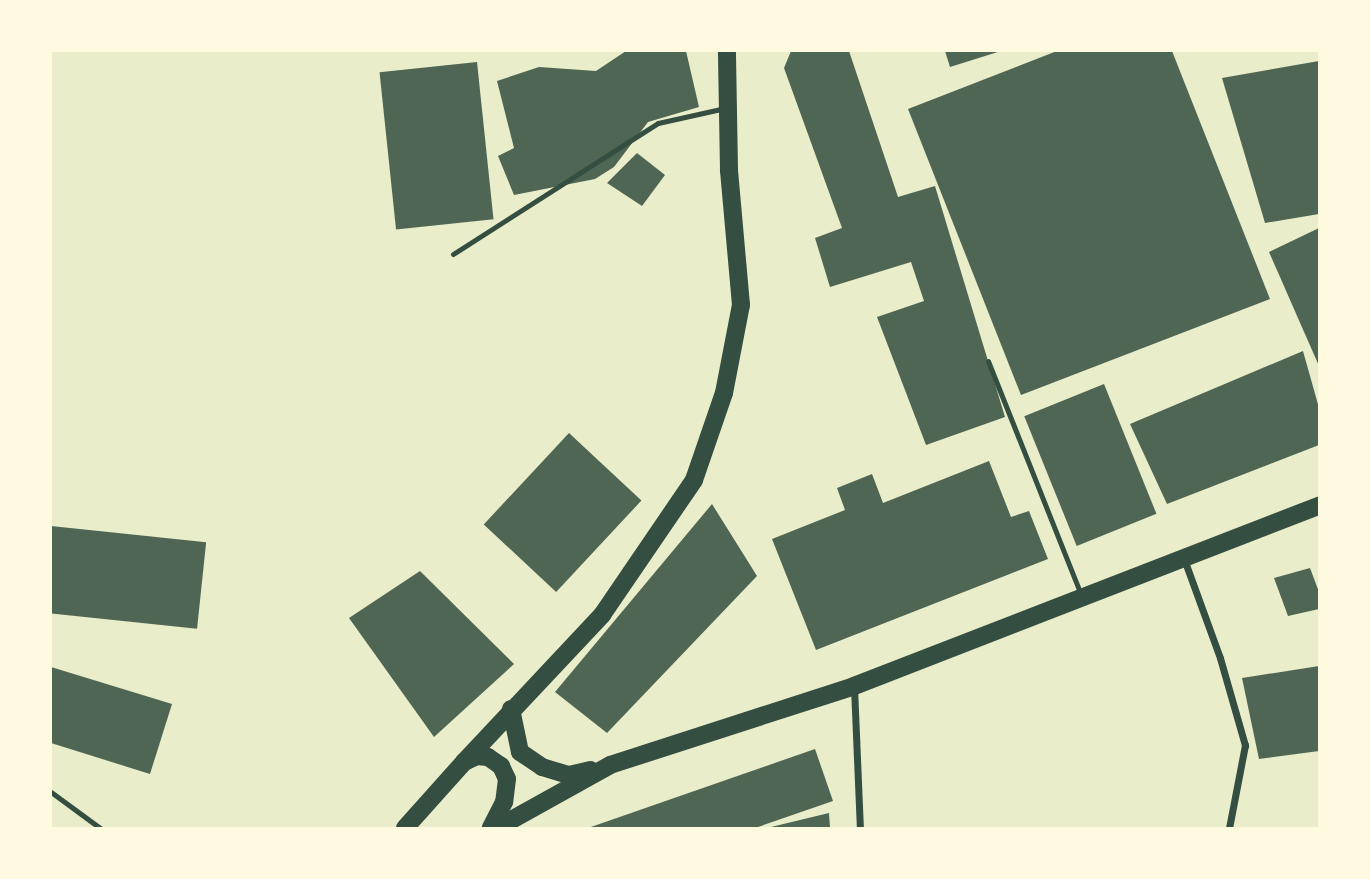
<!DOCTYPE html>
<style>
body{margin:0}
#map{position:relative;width:1370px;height:879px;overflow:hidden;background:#e9edc9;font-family:"Exo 2",sans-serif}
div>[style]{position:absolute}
.building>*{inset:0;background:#4f6655;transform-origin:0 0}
.service>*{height:5px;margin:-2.5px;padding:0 2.5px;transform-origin:2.5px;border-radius:2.5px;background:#344e41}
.minor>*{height:7px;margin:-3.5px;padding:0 3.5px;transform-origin:3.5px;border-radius:3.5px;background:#344e41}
.primary>*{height:18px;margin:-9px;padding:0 9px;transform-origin:9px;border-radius:9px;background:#344e41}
span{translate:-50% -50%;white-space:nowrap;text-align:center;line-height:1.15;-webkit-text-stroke:7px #fefae0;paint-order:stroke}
.frame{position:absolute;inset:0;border:52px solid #fefae0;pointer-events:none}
</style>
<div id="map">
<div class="building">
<div style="clip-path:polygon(626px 51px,686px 51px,699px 107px,648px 122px,614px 167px,595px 179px,514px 195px,498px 156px,514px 148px,497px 81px,539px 67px,596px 71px)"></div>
<div style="clip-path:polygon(791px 51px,849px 51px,898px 197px,935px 186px,1005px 417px,926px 445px,877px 317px,924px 301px,911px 262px,830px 287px,815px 238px,842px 228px,784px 68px)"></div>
<div style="clip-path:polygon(945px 51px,1001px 51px,950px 67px)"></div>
<div style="clip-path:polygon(1057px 51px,1172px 51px,1270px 299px,1021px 395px,908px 109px)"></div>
<div style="clip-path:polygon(1319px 61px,1319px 214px,1265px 223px,1222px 78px)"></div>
<div style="left:477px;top:62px;width:158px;height:98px;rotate:84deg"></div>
<div style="clip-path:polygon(637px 153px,665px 175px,642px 206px,607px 183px)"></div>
<div style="clip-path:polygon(1319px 228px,1319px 366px,1269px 252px)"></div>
<div style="clip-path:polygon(1303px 351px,1319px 408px,1319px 445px,1167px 504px,1130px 424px)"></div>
<div style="left:1104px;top:384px;width:140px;height:86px;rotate:68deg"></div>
<div style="left:569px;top:433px;width:99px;height:125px;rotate:43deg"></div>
<div style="clip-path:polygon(989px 461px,1011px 517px,1029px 511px,1048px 559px,816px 650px,772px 539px,845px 510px,837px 488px,872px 474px,883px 503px)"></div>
<div style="clip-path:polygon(712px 504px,757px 576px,607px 733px,555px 692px)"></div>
<div style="left:51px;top:526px;width:156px;height:87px;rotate:6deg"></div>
<div style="clip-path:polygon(1310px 568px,1319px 592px,1319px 609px,1288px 616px,1274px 578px)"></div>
<div style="clip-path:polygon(420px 571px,514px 664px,434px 737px,349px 618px)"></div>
<div style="clip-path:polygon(1319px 666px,1319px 751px,1259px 759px,1242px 678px)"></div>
<div style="clip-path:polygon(51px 667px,172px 704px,150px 774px,51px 743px)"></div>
<div style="clip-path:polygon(815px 749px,833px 801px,755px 828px,588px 828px)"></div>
<div style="clip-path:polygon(829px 813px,830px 828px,771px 828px,771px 827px)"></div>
</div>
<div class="service">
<div style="left:453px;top:254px;width:243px;rotate:-32.6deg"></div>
<div style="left:658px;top:123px;width:69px;rotate:-12.6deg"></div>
<div style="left:988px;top:361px;width:252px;rotate:68.3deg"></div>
<div style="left:51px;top:792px;width:61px;rotate:36.3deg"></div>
</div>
<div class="minor">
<div style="left:1184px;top:559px;width:105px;rotate:70deg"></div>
<div style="left:1220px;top:658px;width:91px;rotate:74deg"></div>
<div style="left:1245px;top:745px;width:85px;rotate:100.9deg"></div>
<div style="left:854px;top:687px;width:141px;rotate:87.6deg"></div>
</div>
<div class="primary">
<div style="left:511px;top:709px;width:44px;rotate:78.2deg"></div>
<div style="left:520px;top:752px;width:27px;rotate:34deg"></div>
<div style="left:542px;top:767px;width:28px;rotate:17deg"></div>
<div style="left:569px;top:775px;width:22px;rotate:-13deg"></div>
<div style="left:464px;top:762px;width:202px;rotate:-46.8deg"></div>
<div style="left:602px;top:615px;width:163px;rotate:-55.7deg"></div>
<div style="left:694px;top:480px;width:92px;rotate:-71deg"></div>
<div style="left:724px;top:393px;width:90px;rotate:-79.1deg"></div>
<div style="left:741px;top:305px;width:136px;rotate:-95.1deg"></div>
<div style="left:729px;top:170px;width:119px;rotate:-91deg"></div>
<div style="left:405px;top:828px;width:89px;rotate:-48.2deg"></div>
<div style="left:464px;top:762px;width:14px;rotate:-25deg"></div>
<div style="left:477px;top:756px;width:11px;rotate:5deg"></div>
<div style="left:488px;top:757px;width:16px;rotate:35deg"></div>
<div style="left:501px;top:766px;width:14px;rotate:65deg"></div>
<div style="left:507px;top:779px;width:23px;rotate:97deg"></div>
<div style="left:504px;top:802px;width:29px;rotate:117deg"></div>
<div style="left:497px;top:828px;width:129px;rotate:-29.1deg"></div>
<div style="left:610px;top:765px;width:256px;rotate:-17.9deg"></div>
<div style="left:854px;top:686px;width:499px;rotate:-21.2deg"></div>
</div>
<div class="frame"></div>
</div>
